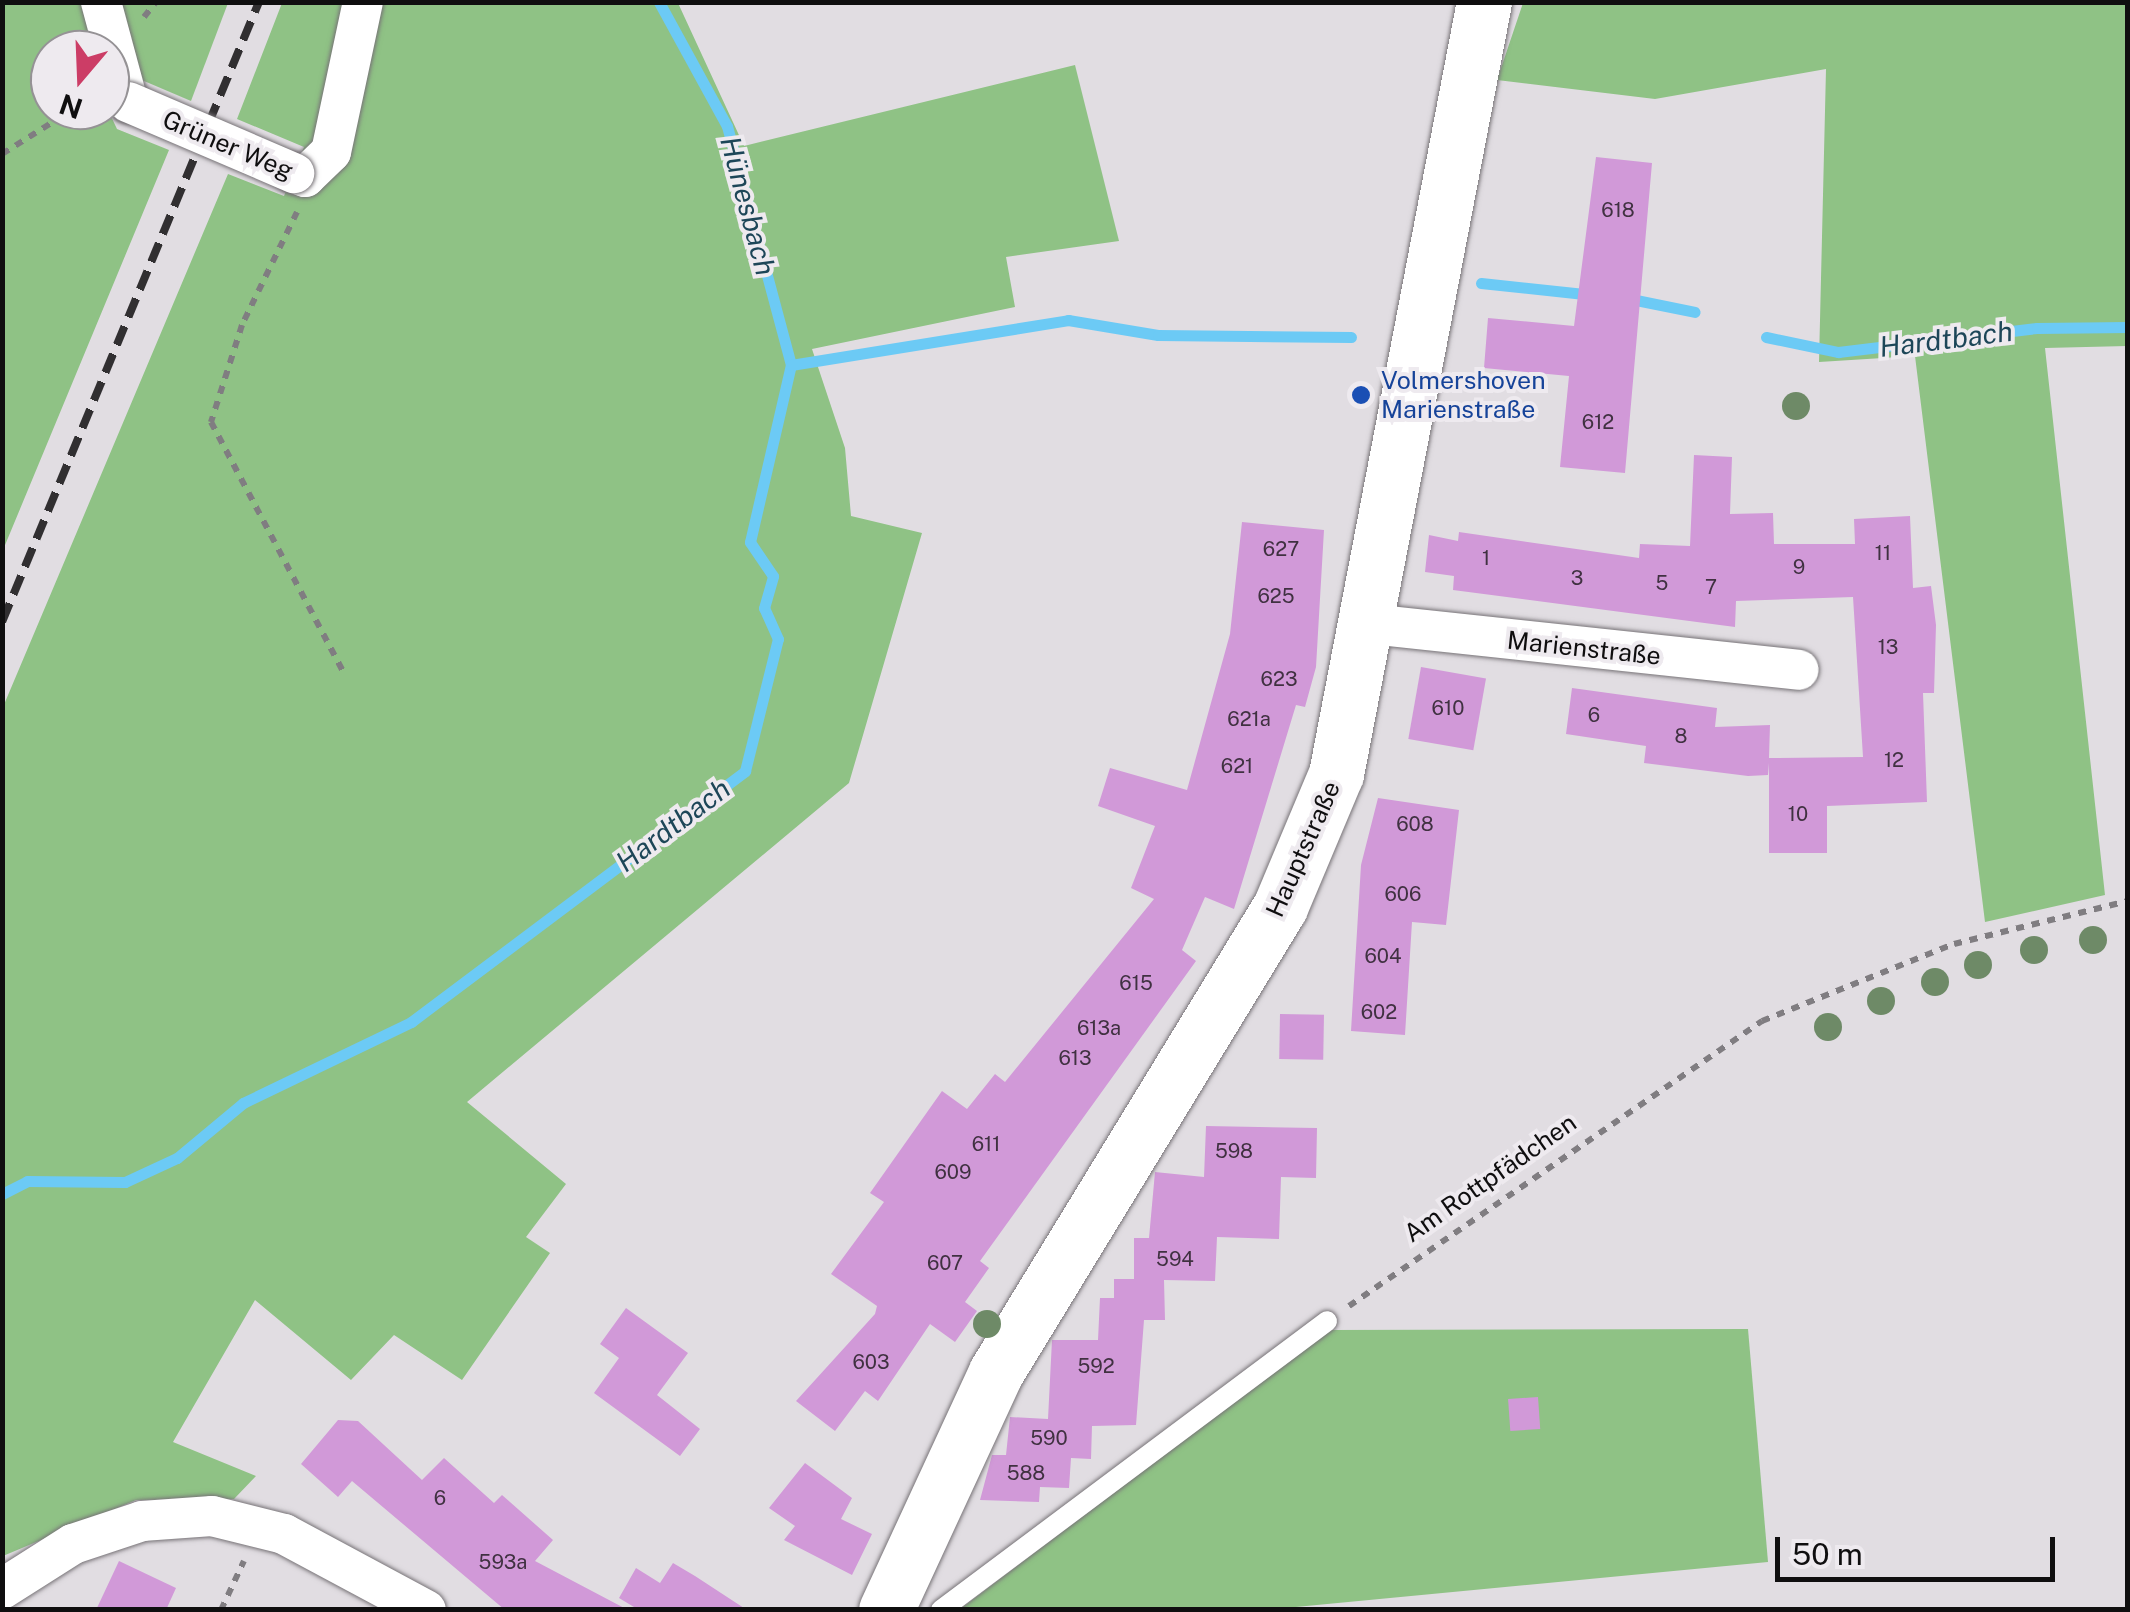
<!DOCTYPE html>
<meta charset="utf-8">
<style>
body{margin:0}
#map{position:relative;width:2130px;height:1612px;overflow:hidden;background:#e1dde2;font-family:"Public Sans",sans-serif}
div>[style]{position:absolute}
.green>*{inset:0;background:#8fc285}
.stream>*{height:11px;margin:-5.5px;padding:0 5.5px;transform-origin:5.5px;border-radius:5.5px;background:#6ccaf5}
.building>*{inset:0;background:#d199d8;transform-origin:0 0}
.path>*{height:6px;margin-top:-3px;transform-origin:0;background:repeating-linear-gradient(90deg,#807d81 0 8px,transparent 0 16px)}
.roads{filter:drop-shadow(0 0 2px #777377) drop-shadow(0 0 2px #777377)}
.lane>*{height:20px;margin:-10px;padding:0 10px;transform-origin:10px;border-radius:10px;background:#fff}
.street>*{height:40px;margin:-20px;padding:0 20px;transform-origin:20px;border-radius:20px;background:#fff}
.secondary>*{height:55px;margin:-27.5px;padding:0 27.5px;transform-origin:27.5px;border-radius:27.5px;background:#fff}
.rail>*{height:8px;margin-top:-4px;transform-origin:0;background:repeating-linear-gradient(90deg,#312f31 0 20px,transparent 0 30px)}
.bridges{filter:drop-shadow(0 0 2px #777377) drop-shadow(0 0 2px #777377)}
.street-bridge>*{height:40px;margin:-20px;padding:0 20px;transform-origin:20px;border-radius:20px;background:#fff}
.trees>*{width:28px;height:28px;margin:-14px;border-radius:50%;background:#6e8a67}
.dots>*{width:28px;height:28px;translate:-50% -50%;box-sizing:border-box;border:5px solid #eeeaef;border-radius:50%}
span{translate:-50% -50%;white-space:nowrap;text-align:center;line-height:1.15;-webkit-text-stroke:8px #eeeaef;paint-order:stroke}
.number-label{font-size:20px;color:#403141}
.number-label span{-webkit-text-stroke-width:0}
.street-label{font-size:25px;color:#0f0e0f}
.transit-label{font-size:25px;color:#164399}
.left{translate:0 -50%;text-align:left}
.water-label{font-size:28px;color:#1d4658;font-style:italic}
.frame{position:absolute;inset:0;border:5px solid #0f0e0f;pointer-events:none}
.north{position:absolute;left:30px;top:30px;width:100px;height:100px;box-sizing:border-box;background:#eeeaef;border:2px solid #959295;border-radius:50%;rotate:199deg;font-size:28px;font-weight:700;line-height:40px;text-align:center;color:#0f0e0f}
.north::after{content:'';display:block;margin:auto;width:35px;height:45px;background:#cc3d66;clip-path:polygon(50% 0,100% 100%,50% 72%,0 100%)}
.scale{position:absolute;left:1775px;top:1537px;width:280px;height:45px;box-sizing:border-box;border:5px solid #0f0e0f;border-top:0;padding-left:12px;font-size:30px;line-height:35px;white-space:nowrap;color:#0f0e0f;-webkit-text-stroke:8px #eeeaef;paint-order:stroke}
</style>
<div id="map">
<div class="green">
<div style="clip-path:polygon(3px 3px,87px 3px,96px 50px,50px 50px,50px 110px,108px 110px,117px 129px,169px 150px,3px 550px)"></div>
<div style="clip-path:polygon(121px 3px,228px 3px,191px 101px,137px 78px)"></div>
<div style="clip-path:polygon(282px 3px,678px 3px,744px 146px,1075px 65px,1119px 241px,1006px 257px,1015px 307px,812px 349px,845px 448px,851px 516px,922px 533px,849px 783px,467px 1102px,566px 1184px,526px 1237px,550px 1253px,462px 1380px,394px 1335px,351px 1380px,255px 1300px,173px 1442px,256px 1476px,234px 1499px,136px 1500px,3px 1556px,3px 707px,228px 174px,284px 196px,304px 147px,237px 119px)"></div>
<div style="clip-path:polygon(1523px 3px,2127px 3px,2127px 346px,2045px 348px,2105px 895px,1985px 922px,1915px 356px,1819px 362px,1826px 69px,1655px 99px,1497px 80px)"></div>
<div style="clip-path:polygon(1748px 1329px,1768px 1562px,1275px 1609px,959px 1610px,1329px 1330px)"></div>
</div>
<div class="stream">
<div style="left:659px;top:2px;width:141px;rotate:61.3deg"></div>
<div style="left:727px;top:126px;width:247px;rotate:75deg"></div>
<div style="left:1481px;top:283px;width:113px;rotate:6.1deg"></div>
<div style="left:1626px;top:298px;width:70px;rotate:11.5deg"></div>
<div style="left:1766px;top:337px;width:74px;rotate:11.8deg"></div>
<div style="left:1838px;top:352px;width:200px;rotate:-6.9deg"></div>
<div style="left:2037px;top:328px;width:91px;rotate:-0.6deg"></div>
<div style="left:2px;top:1194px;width:28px;rotate:-27deg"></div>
<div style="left:27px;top:1181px;width:98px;rotate:0.6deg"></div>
<div style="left:125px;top:1182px;width:57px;rotate:-24.8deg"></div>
<div style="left:177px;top:1158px;width:86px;rotate:-39.8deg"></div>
<div style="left:243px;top:1103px;width:187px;rotate:-25.7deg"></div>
<div style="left:411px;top:1022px;width:418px;rotate:-36.9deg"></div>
<div style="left:745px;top:771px;width:136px;rotate:-76deg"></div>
<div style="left:778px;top:639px;width:34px;rotate:-114deg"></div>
<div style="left:764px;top:608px;width:33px;rotate:-74deg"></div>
<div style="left:773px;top:576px;width:41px;rotate:-124.1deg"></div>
<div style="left:750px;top:542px;width:182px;rotate:-77deg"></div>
<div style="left:791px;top:365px;width:281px;rotate:-9.2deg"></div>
<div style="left:1068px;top:320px;width:91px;rotate:9.5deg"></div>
<div style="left:1158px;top:335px;width:193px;rotate:0.6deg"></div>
</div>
<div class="building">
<div style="clip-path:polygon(1596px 157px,1652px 163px,1625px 473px,1560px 467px,1569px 376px,1484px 368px,1488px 318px,1574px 326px)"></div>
<div style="clip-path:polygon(1694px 455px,1732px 457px,1730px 514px,1773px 513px,1774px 544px,1855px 544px,1854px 519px,1910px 516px,1913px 588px,1931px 586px,1936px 625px,1934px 693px,1923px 693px,1927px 802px,1827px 806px,1827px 853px,1769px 853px,1769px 763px,1768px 775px,1748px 776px,1644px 763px,1646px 746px,1566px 734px,1572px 688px,1717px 708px,1715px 727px,1770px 725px,1769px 758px,1863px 757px,1853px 597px,1736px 601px,1735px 627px,1453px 590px,1454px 576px,1425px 572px,1429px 535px,1458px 541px,1459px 532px,1639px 558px,1640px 544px,1690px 546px)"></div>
<div style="clip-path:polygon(1242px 522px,1324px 530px,1316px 667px,1305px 707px,1296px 705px,1234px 909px,1205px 897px,1182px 950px,1196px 961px,980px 1261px,989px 1268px,965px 1302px,977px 1311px,955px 1342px,930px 1324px,878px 1401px,865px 1391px,835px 1431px,796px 1401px,875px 1314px,877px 1306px,831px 1274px,884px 1202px,870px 1193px,942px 1091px,967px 1109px,995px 1074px,1005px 1082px,1154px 899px,1131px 888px,1155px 826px,1098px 806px,1110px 768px,1187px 790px,1230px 634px)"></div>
<div style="left:1421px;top:667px;width:66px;height:73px;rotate:10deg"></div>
<div style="clip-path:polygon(1378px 798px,1459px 810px,1446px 925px,1412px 922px,1405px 1035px,1351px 1031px,1361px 865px)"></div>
<div style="left:1280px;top:1014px;width:44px;height:45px;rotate:1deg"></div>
<div style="clip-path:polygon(1206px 1126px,1317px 1128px,1316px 1178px,1281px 1177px,1279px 1239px,1217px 1237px,1215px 1281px,1164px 1280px,1165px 1320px,1144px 1320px,1136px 1425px,1092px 1426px,1091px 1459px,1071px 1458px,1069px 1488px,1040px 1487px,1039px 1502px,980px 1500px,992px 1455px,1006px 1455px,1010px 1417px,1048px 1419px,1052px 1340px,1098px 1340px,1100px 1298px,1114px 1298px,1114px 1279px,1134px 1279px,1134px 1238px,1149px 1238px,1155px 1172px,1204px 1177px)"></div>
<div style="clip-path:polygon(626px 1308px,688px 1353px,657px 1395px,700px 1429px,680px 1456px,594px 1393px,619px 1358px,600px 1344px)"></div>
<div style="left:1538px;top:1397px;width:32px;height:30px;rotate:86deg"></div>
<div style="clip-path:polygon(338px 1420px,358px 1421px,422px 1480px,444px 1458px,494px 1503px,502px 1495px,553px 1540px,535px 1561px,628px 1610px,505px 1610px,352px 1481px,338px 1497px,301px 1464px)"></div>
<div style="clip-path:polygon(805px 1463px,852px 1498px,841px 1519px,872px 1534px,852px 1575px,784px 1540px,795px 1526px,769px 1508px)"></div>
<div style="clip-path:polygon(119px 1561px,176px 1588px,166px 1610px,96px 1610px)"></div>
<div style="clip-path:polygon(673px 1563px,695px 1576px,747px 1610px,639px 1610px,619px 1598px,636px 1568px,660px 1583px)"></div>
</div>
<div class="path">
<div style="left:144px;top:17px;width:19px;rotate:-51deg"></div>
<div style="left:2px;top:154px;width:83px;rotate:-32.2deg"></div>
<div style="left:297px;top:212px;width:126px;rotate:116deg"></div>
<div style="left:242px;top:325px;width:102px;rotate:107.7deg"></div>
<div style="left:211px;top:422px;width:282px;rotate:62.1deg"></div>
<div style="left:1349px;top:1306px;width:502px;rotate:-34.61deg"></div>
<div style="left:1762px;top:1021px;width:207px;rotate:-21.9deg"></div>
<div style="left:1954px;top:944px;width:179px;rotate:-13.9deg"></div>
<div style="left:221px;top:1610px;width:54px;rotate:-64.9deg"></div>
</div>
<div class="roads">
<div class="lane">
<div style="left:941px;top:1610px;width:482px;rotate:-36.8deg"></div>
</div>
<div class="street">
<div style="left:101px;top:2px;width:104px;rotate:74.9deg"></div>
<div style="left:294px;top:173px;width:12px;rotate:20deg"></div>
<div style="left:305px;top:177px;width:36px;rotate:-44deg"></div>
<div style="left:331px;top:152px;width:153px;rotate:-78deg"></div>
<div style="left:1370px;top:624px;width:431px;rotate:6.1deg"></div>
<div style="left:2px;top:1589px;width:84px;rotate:-32.4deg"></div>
<div style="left:73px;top:1544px;width:73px;rotate:-18.4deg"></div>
<div style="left:142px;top:1521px;width:70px;rotate:-4.1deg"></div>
<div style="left:212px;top:1516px;width:74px;rotate:14deg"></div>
<div style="left:284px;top:1534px;width:161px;rotate:28.2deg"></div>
</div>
<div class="secondary">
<div style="left:886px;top:1610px;width:262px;rotate:-65.2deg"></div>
<div style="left:996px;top:1372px;width:545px;rotate:-58.59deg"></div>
<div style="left:1280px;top:907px;width:144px;rotate:-67.2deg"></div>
<div style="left:1336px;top:774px;width:786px;rotate:-79.15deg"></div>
</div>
</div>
<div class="rail">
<div style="left:2px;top:622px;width:671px;rotate:-67.49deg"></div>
</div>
<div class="bridges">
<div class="street-bridge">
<div style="left:128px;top:102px;width:181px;rotate:23.2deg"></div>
</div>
</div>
<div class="trees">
<div style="left:1796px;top:406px"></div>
<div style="left:2093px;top:940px"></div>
<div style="left:2034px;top:950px"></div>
<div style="left:1978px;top:965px"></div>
<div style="left:1935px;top:982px"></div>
<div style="left:1881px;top:1001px"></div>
<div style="left:1828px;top:1027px"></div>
<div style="left:987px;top:1324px"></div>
</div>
<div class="dots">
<div style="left:1361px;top:395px;background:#1a4fb4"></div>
</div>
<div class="number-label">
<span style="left:1618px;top:210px">618</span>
<span style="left:1598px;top:422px">612</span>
<span style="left:1281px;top:549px">627</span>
<span style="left:1883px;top:553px">11</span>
<span style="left:1486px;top:558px">1</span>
<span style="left:1799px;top:567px">9</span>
<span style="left:1577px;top:578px">3</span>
<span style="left:1662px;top:583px">5</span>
<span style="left:1711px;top:587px">7</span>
<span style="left:1276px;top:596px">625</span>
<span style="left:1888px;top:647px">13</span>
<span style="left:1279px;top:679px">623</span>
<span style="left:1448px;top:708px">610</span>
<span style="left:1594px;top:715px">6</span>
<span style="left:1249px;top:719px">621a</span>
<span style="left:1681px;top:736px">8</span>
<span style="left:1894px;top:760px">12</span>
<span style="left:1237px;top:766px">621</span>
<span style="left:1798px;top:814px">10</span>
<span style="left:1415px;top:824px">608</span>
<span style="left:1403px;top:894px">606</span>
<span style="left:1383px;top:956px">604</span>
<span style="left:1136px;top:983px">615</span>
<span style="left:1379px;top:1012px">602</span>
<span style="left:1099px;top:1028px">613a</span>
<span style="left:1075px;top:1058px">613</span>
<span style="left:986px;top:1144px">611</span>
<span style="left:1234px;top:1151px">598</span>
<span style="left:953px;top:1172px">609</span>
<span style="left:1175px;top:1259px">594</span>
<span style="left:945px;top:1263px">607</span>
<span style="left:871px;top:1362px">603</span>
<span style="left:1096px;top:1366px">592</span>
<span style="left:1049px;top:1438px">590</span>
<span style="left:1026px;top:1473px">588</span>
<span style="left:440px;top:1498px">6</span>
<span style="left:503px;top:1562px">593a</span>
</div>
<div class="street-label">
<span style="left:228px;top:145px;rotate:23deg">Grüner Weg</span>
<span style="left:1584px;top:648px;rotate:6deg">Marienstraße</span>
<span style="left:1303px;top:849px;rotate:-66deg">Hauptstraße</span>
<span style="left:1490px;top:1178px;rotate:-35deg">Am Rottpfädchen</span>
</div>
<div class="transit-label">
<span class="left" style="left:1381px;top:395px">Volmershoven<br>Marienstraße</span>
</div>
<div class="water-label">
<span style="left:748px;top:206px;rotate:75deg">Hünesbach</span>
<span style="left:1946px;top:339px;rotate:-7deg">Hardtbach</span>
<span style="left:673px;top:825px;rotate:-37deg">Hardtbach</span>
</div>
<div class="frame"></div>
<div class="north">N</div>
<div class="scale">50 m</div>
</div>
